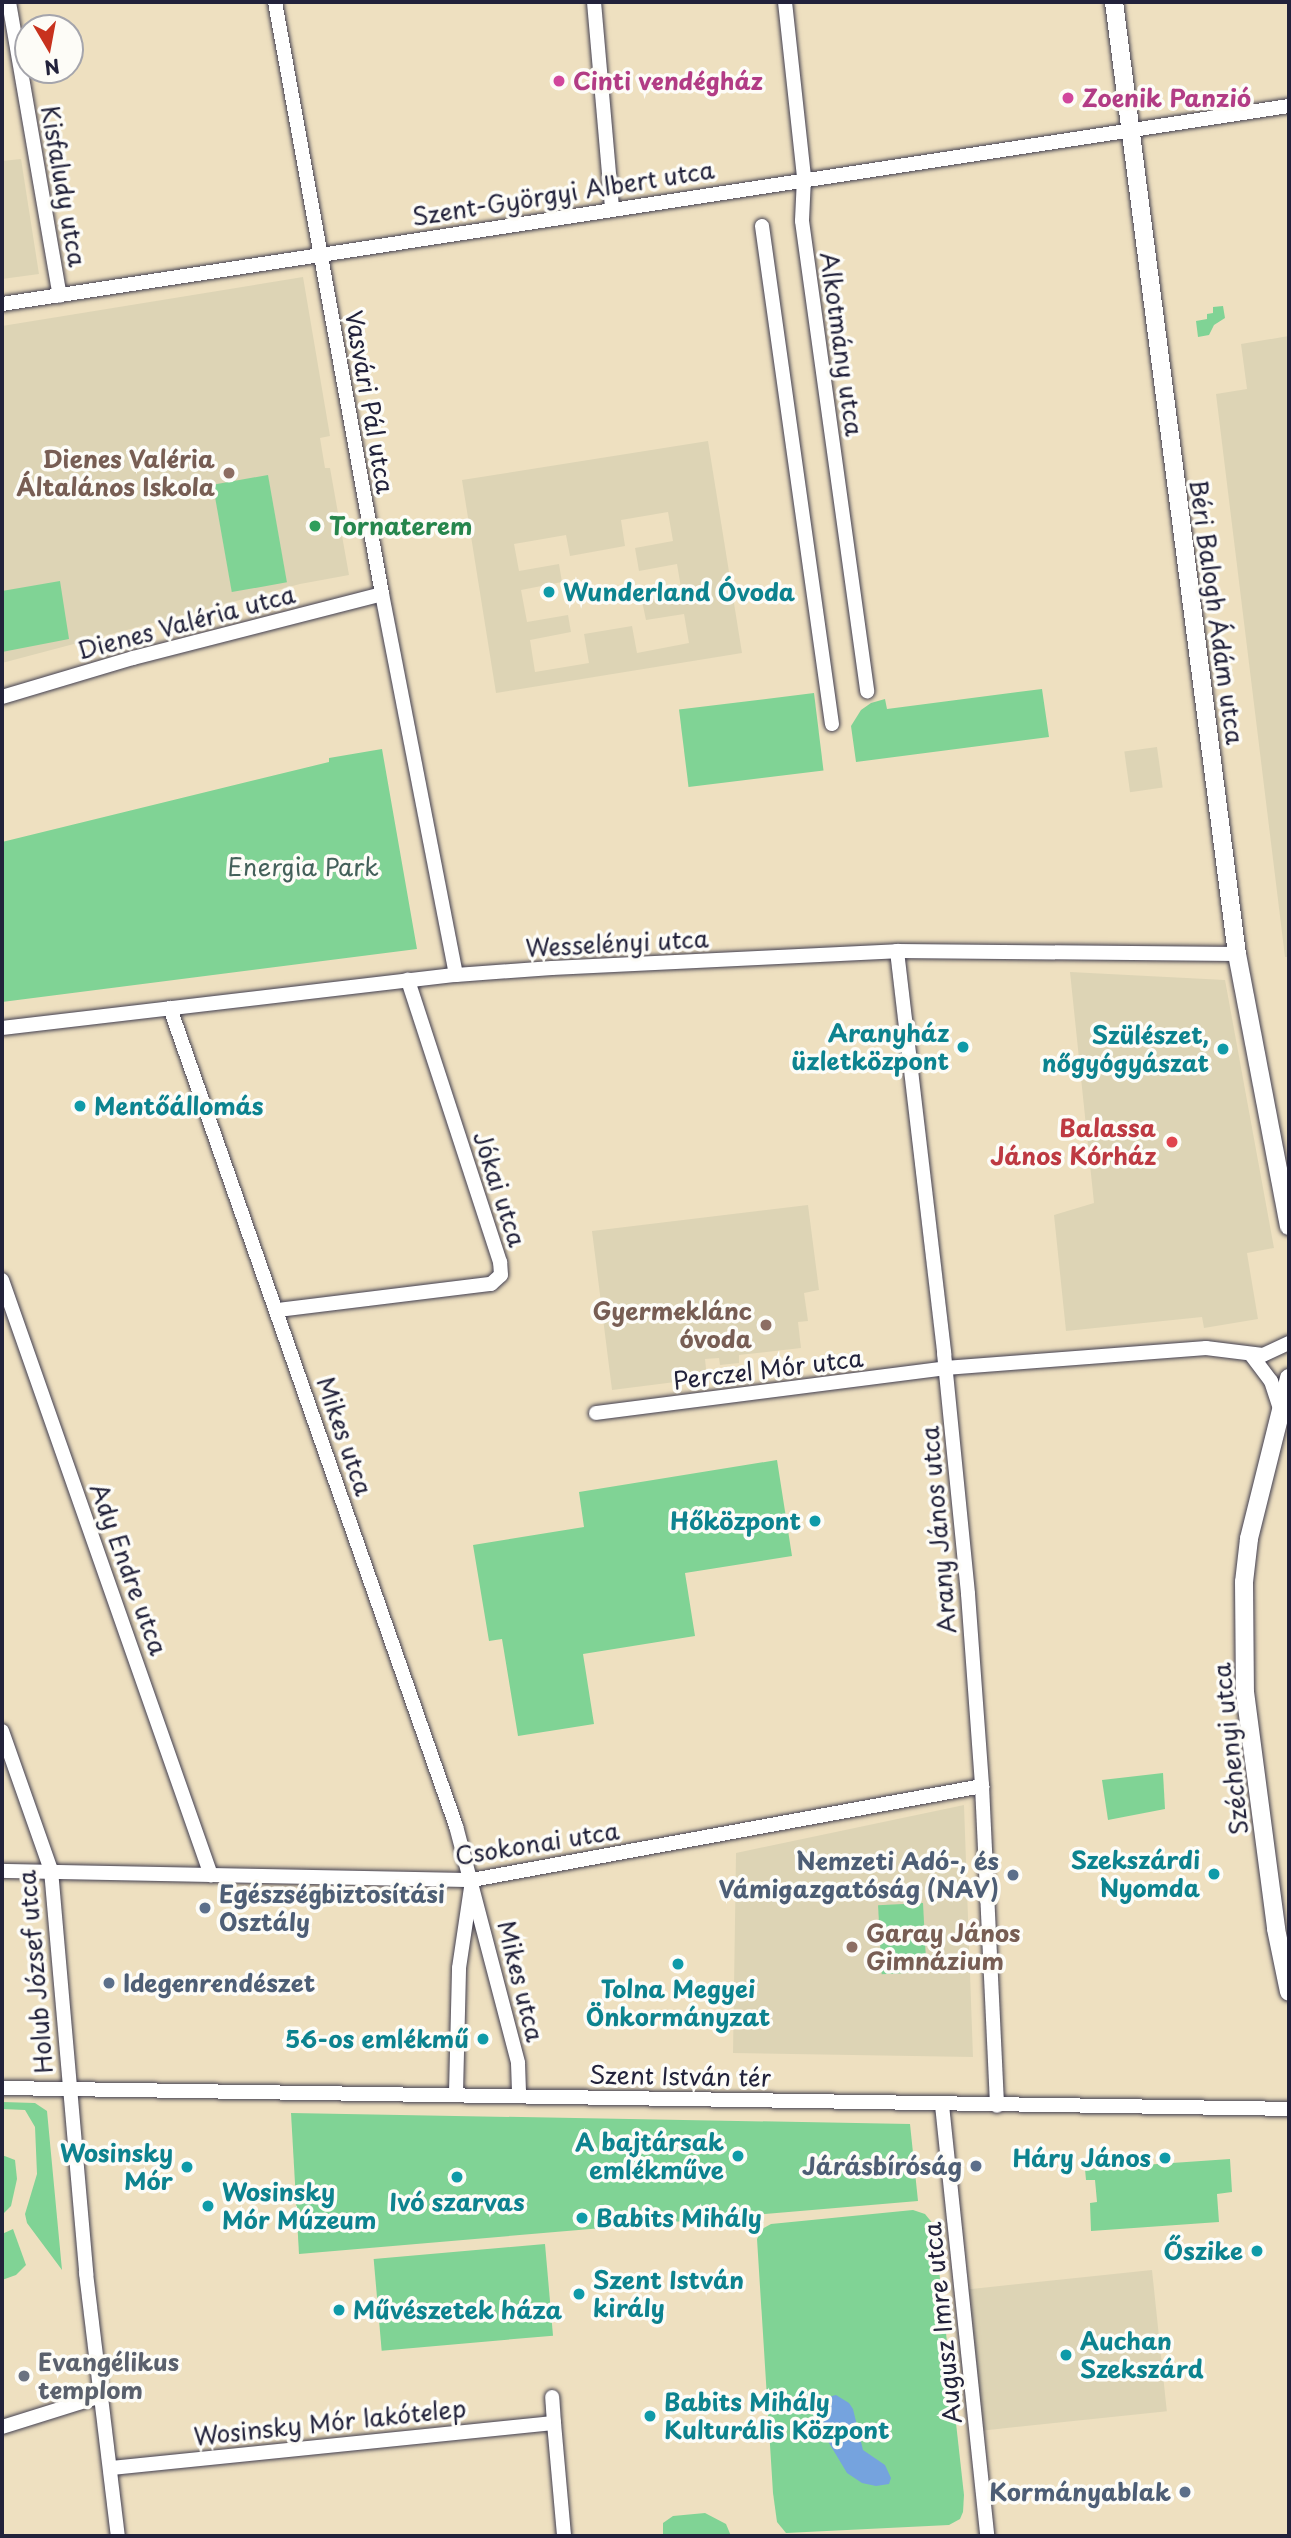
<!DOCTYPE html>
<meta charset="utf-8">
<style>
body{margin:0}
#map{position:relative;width:1291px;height:2538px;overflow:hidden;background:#eee0c0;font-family:"Playpen Sans",sans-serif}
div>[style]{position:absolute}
.built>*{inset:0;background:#ddd4b5;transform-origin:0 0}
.green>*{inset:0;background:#80d395;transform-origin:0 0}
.water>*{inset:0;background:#75a3de}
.roads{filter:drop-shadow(0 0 2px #413e4f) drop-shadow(0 0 2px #413e4f)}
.minor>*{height:14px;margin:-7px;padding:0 7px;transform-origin:7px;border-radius:7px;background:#fff}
.tertiary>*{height:18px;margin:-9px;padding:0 9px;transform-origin:9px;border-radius:9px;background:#fff}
.dots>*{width:19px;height:19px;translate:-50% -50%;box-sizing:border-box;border:4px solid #fdfcf7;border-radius:50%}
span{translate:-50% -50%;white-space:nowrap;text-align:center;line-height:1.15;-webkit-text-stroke:7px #fdfcf7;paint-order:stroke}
.hotel-label{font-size:24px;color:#b23c85;font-weight:700}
.left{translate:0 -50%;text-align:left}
.street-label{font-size:24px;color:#22223b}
.education-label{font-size:24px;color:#785e54;font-weight:700}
.right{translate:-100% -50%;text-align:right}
.leisure-label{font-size:24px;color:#27864d;font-weight:700}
.culture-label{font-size:24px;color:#0d838f;font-weight:700}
.park-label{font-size:24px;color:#43605a}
.health-label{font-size:24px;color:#be3a42;font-weight:700}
.service-label{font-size:24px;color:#4e5e75;font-weight:700}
.worship-label{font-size:24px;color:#5b616d;font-weight:700}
.frame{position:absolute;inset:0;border:4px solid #22223b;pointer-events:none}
.north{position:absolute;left:14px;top:14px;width:70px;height:70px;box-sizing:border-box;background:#fdfcf7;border:2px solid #a5a5ac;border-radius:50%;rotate:170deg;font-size:19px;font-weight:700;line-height:28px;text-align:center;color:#22223b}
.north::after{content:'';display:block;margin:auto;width:24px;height:32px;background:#c8321e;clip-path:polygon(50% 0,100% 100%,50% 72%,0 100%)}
</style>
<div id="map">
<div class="built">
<div style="clip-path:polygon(21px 159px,39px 274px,2px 279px,2px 161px)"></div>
<div style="clip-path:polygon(303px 277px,330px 436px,320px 438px,325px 468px,330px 468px,349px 575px,300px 584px,2px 663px,2px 326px)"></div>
<div style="clip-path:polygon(1289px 336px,1289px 957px,1285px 957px,1216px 394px,1247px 389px,1241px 344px)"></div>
<div style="clip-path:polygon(evenodd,708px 441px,742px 653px,496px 693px,462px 480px,708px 441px,668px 512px,673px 541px,635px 548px,639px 571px,677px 564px,682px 594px,642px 601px,646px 620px,684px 614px,689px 643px,637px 653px,632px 626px,584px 634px,589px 663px,535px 672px,530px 640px,571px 632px,568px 615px,527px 622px,521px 590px,562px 582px,559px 564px,519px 571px,514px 544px,566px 535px,570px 556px,625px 546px,621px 520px,668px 512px)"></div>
<div style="left:1157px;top:747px;width:41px;height:33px;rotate:82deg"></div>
<div style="clip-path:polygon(1070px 972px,1225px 980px,1274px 1248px,1247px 1253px,1258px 1319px,1204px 1328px,1202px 1317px,1066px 1331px,1054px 1215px,1094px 1203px)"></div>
<div style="clip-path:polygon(808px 1205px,819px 1290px,804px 1293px,808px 1321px,798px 1322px,801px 1348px,739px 1355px,739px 1363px,720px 1365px,719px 1358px,705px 1359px,707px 1378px,612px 1390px,592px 1231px)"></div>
<div style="clip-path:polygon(964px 1805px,973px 2057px,733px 2053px,736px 1853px)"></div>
<div style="left:1152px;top:2270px;width:142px;height:191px;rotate:84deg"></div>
</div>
<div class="green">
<div style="clip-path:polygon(1223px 306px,1225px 318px,1214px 325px,1209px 335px,1198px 337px,1196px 321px,1207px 319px,1207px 314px,1213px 313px,1213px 307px)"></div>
<div style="left:268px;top:475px;width:109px;height:56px;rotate:80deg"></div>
<div style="clip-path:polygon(60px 581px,69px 639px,2px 652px,2px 591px)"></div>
<div style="clip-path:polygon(1042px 689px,1049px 737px,856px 762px,851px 726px,861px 710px,871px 703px,885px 699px,887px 709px)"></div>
<div style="left:814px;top:693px;width:78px;height:136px;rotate:83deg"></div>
<div style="clip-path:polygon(382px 749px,417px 949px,2px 1002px,2px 842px,329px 762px,329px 758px)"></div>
<div style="clip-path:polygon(777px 1460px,792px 1556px,685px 1573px,695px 1636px,583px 1654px,594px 1724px,518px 1736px,502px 1639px,489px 1641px,473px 1545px,584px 1527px,579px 1492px)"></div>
<div style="clip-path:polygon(1163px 1773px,1165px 1809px,1108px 1820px,1102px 1780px)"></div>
<div style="left:923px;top:1903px;width:69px;height:45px;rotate:87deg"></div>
<div style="clip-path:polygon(2px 2102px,35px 2103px,47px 2111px,62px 2270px,27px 2223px,25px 2214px,37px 2174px,35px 2127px,25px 2110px,2px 2109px)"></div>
<div style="clip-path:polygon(291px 2113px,910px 2124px,918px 2201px,299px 2254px)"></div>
<div style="clip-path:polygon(2px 2155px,15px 2160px,17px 2179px,11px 2206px,2px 2215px)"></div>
<div style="clip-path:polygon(1230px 2159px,1232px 2192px,1217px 2194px,1219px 2222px,1091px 2231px,1090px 2203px,1097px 2202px,1095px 2180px,1086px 2180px,1085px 2169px)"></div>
<div style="clip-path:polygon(913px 2210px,925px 2214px,934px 2225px,964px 2495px,963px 2512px,960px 2519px,949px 2525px,786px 2533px,777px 2522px,773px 2493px,757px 2239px,762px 2229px,771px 2224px)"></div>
<div style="clip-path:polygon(13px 2229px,26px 2265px,16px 2275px,2px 2280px,2px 2234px)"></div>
<div style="left:545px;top:2244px;width:92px;height:172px;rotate:85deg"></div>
<div style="clip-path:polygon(705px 2513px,726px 2524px,731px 2536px,663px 2535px,663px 2523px,673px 2516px)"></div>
</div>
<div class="water">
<div style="clip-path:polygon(836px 2395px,849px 2403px,853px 2409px,863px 2450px,885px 2465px,891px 2478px,889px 2484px,876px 2486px,862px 2483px,847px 2473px,829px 2443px,819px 2414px,828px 2397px)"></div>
</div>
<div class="roads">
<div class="minor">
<div style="left:9px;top:2px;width:298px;rotate:80.2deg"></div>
<div style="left:275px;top:2px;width:602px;rotate:79.75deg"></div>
<div style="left:382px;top:594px;width:388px;rotate:79deg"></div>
<div style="left:594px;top:2px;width:208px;rotate:85deg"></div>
<div style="left:785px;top:2px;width:177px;rotate:83.8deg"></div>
<div style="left:804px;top:178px;width:43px;rotate:92.7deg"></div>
<div style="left:802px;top:221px;width:475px;rotate:82.1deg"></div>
<div style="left:762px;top:226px;width:503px;rotate:82deg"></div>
<div style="left:2px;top:304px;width:1302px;rotate:-8.75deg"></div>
<div style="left:2px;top:697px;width:137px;rotate:-16.6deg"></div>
<div style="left:133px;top:658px;width:257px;rotate:-14.4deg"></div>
<div style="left:897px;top:951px;width:405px;rotate:83.3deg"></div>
<div style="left:944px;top:1353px;width:242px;rotate:84.3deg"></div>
<div style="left:968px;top:1594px;width:193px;rotate:85.8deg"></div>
<div style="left:982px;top:1786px;width:320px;rotate:87.3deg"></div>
<div style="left:170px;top:1008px;width:867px;rotate:70.73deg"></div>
<div style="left:456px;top:1826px;width:245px;rotate:75.3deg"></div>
<div style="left:518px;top:2063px;width:32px;rotate:88deg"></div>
<div style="left:2px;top:1028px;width:457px;rotate:-6.7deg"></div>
<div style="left:456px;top:975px;width:96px;rotate:-4.2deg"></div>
<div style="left:552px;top:968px;width:345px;rotate:-2.8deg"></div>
<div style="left:897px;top:951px;width:340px;rotate:0.5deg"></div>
<div style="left:2px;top:1280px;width:631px;rotate:70.65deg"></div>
<div style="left:278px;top:1310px;width:215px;rotate:-7deg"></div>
<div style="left:491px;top:1284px;width:13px;rotate:-42deg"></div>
<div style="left:501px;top:1275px;width:13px;rotate:-94deg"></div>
<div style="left:500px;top:1262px;width:297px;rotate:-108.1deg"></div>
<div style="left:1252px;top:1356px;width:31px;rotate:53deg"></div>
<div style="left:1271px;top:1381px;width:33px;rotate:72deg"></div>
<div style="left:596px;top:1413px;width:352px;rotate:-7.3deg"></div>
<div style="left:945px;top:1368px;width:262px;rotate:-4.4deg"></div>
<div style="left:1206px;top:1348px;width:57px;rotate:7deg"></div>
<div style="left:1263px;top:1355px;width:29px;rotate:-25deg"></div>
<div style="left:2px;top:1731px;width:147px;rotate:70.6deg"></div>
<div style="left:51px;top:1870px;width:405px;rotate:85deg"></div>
<div style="left:86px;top:2273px;width:265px;rotate:83.1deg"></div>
<div style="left:2px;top:1871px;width:470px;rotate:1.1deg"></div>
<div style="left:472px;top:1880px;width:519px;rotate:-10.44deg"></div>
<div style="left:2px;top:2088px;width:1287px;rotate:0.93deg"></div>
<div style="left:456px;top:2093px;width:125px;rotate:-88.6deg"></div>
<div style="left:459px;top:1968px;width:81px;rotate:-81.5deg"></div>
<div style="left:942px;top:2105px;width:433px;rotate:84deg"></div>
<div style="left:554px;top:2423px;width:113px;rotate:84.9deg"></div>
<div style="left:2px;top:2427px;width:104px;rotate:-17.4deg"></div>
<div style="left:111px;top:2468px;width:445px;rotate:-5.8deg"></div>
<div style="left:554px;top:2423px;width:26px;rotate:-94deg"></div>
</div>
<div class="tertiary">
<div style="left:1114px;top:2px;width:960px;rotate:82.64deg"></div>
<div style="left:1237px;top:954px;width:277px;rotate:79.2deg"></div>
<div style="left:1289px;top:1378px;width:166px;rotate:104deg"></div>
<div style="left:1249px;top:1539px;width:43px;rotate:96.6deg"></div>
<div style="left:1244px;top:1582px;width:110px;rotate:89.5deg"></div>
<div style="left:1245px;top:1692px;width:239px;rotate:82.5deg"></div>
<div style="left:1276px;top:1929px;width:64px;rotate:78.3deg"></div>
</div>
</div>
<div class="dots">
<div style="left:559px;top:81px;background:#d1479c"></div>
<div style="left:1068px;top:98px;background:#d1479c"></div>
<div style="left:229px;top:473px;background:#8d6e63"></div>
<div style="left:315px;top:526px;background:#2e9e5b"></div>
<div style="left:549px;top:592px;background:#0f9aa8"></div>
<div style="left:963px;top:1047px;background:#0f9aa8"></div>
<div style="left:1223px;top:1049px;background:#0f9aa8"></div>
<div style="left:80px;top:1106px;background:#0f9aa8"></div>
<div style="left:1172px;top:1142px;background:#e0444e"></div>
<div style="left:766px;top:1325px;background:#8d6e63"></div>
<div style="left:815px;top:1521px;background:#0f9aa8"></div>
<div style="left:1214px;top:1874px;background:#0f9aa8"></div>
<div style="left:1013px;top:1875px;background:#5c6f8a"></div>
<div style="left:205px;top:1908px;background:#5c6f8a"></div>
<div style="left:852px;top:1947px;background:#8d6e63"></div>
<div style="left:678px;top:1964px;background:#0f9aa8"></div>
<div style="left:109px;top:1983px;background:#5c6f8a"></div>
<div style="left:483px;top:2039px;background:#0f9aa8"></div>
<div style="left:738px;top:2156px;background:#0f9aa8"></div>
<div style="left:1165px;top:2158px;background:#0f9aa8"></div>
<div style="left:976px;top:2166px;background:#5c6f8a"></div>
<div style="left:187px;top:2167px;background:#0f9aa8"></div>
<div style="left:457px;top:2177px;background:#0f9aa8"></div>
<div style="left:208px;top:2206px;background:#0f9aa8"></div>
<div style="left:582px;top:2218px;background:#0f9aa8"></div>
<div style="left:1257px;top:2251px;background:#0f9aa8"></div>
<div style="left:579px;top:2294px;background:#0f9aa8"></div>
<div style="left:339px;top:2310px;background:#0f9aa8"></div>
<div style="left:1066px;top:2355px;background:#0f9aa8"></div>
<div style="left:24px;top:2376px;background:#6b7280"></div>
<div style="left:650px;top:2416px;background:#0f9aa8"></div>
<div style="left:1185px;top:2492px;background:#5c6f8a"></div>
</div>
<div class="hotel-label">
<span class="left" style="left:573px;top:81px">Cinti vendégház</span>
<span class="left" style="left:1082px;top:98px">Zoenik Panzió</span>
</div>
<div class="street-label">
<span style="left:64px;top:186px;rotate:80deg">Kisfaludy utca</span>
<span style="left:563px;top:193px;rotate:-9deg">Szent-Györgyi Albert utca</span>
<span style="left:842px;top:344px;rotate:82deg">Alkotmány utca</span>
<span style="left:370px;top:402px;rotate:80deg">Vasvári Pál utca</span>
<span style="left:1217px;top:612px;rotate:82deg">Béri Balogh Ádám utca</span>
<span style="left:186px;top:622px;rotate:-15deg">Dienes Valéria utca</span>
<span style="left:617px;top:943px;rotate:-3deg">Wesselényi utca</span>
<span style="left:500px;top:1189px;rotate:72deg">Jókai utca</span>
<span style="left:768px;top:1369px;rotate:-7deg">Perczel Mór utca</span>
<span style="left:345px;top:1436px;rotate:71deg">Mikes utca</span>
<span style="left:938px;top:1530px;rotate:-95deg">Arany János utca</span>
<span style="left:129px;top:1569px;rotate:70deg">Ady Endre utca</span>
<span style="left:1230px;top:1749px;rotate:-96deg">Széchenyi utca</span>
<span style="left:537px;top:1843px;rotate:-9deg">Csokonai utca</span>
<span style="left:35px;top:1972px;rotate:-95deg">Holub József utca</span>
<span style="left:521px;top:1981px;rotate:76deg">Mikes utca</span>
<span style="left:680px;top:2076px;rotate:1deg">Szent István tér</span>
<span style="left:942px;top:2323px;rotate:-96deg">Augusz Imre utca</span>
<span style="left:330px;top:2422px;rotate:-6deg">Wosinsky Mór lakótelep</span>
</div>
<div class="education-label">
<span class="right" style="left:215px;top:473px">Dienes Valéria<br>Általános Iskola</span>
<span class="right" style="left:752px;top:1325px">Gyermeklánc<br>óvoda</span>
<span class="left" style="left:866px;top:1947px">Garay János<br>Gimnázium</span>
</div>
<div class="leisure-label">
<span class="left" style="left:329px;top:526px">Tornaterem</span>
</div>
<div class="culture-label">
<span class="left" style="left:563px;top:592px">Wunderland Óvoda</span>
<span class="right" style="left:949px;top:1047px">Aranyház<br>üzletközpont</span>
<span class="right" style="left:1209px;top:1049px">Szülészet,<br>nőgyógyászat</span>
<span class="left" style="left:94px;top:1106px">Mentőállomás</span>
<span class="right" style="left:801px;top:1521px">Hőközpont</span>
<span class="right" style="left:1200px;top:1874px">Szekszárdi<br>Nyomda</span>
<span style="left:678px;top:2003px">Tolna Megyei<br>Önkormányzat</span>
<span class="right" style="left:469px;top:2039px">56-os emlékmű</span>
<span class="right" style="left:724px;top:2156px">A bajtársak<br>emlékműve</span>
<span class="right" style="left:173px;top:2167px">Wosinsky<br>Mór</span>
<span class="right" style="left:1151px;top:2158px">Háry János</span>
<span class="left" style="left:222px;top:2206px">Wosinsky<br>Mór Múzeum</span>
<span style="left:457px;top:2202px">Ivó szarvas</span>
<span class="left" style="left:596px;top:2218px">Babits Mihály</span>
<span class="right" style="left:1243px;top:2251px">Őszike</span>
<span class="left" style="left:593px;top:2294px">Szent István<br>király</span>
<span class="left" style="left:353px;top:2310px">Művészetek háza</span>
<span class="left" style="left:1080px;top:2355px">Auchan<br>Szekszárd</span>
<span class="left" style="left:664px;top:2416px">Babits Mihály<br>Kulturális Központ</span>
</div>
<div class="park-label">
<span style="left:303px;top:867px">Energia Park</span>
</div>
<div class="health-label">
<span class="right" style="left:1156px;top:1142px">Balassa<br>János Kórház</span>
</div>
<div class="service-label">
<span class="right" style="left:999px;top:1875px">Nemzeti Adó-, és<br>Vámigazgatóság (NAV)</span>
<span class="left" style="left:219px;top:1908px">Egészségbiztosítási<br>Osztály</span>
<span class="left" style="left:123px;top:1983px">Idegenrendészet</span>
<span class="right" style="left:962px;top:2166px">Járásbíróság</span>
<span class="right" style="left:1171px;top:2492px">Kormányablak</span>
</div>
<div class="worship-label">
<span class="left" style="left:38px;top:2376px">Evangélikus<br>templom</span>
</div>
<div class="frame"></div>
<div class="north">N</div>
</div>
